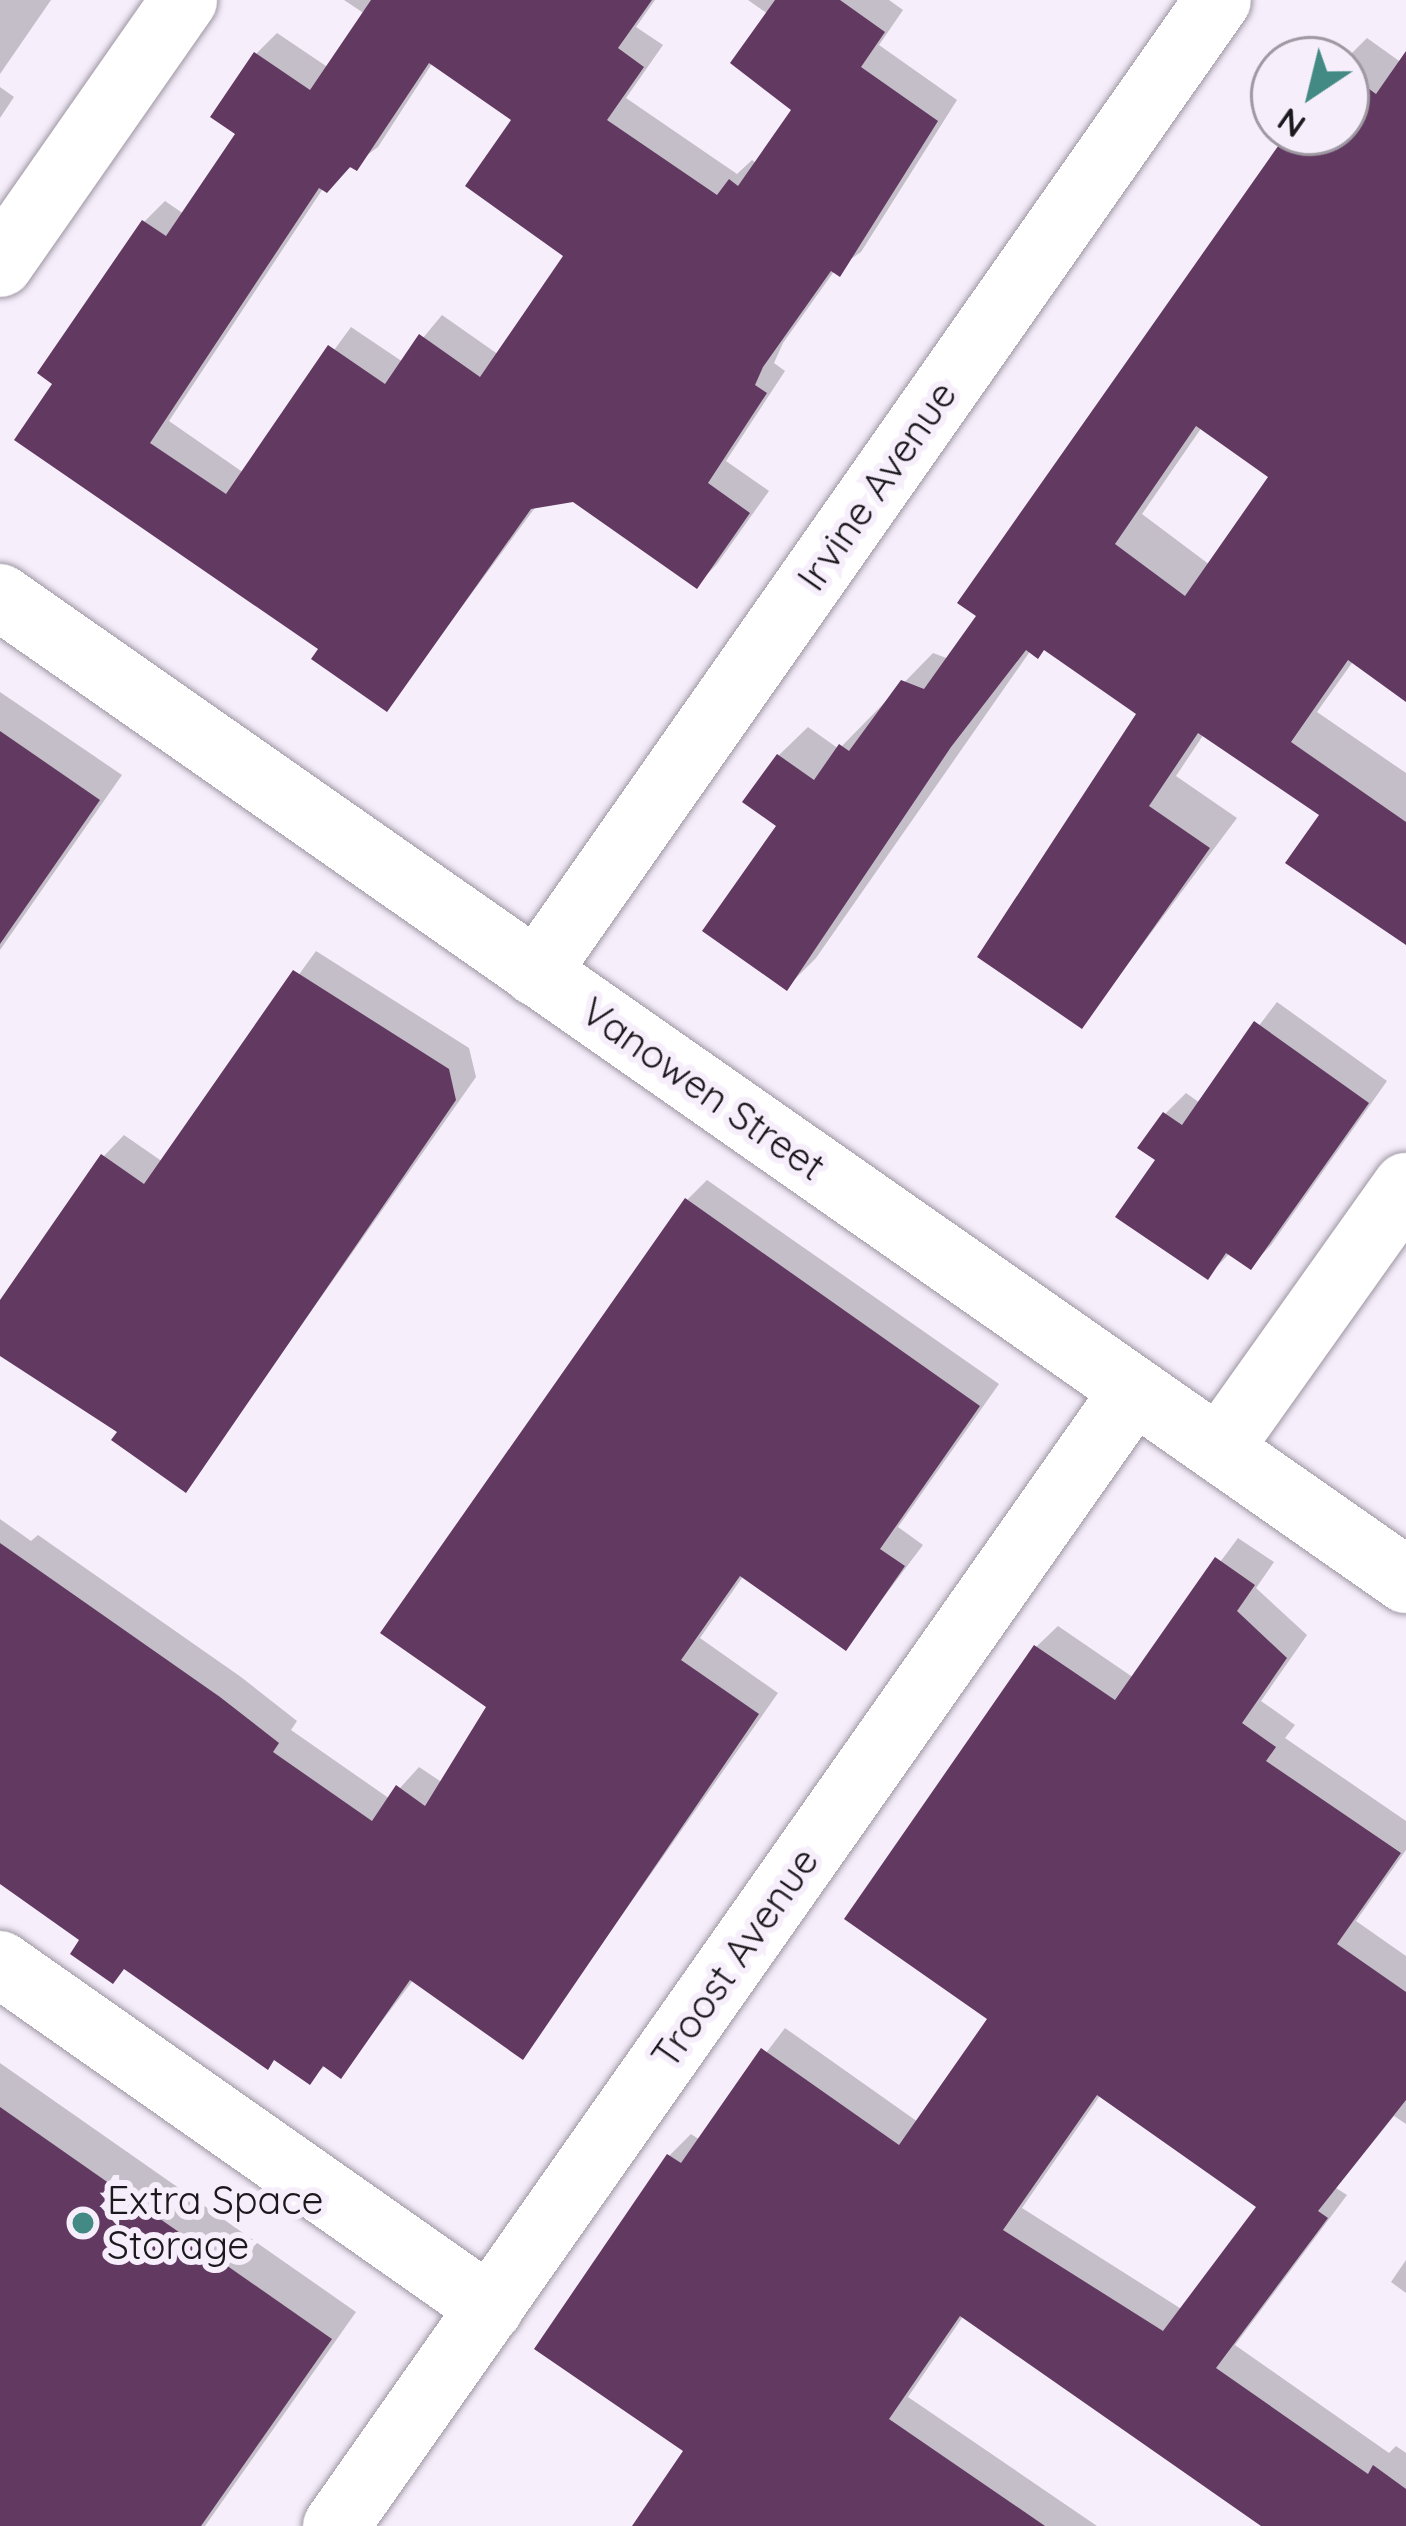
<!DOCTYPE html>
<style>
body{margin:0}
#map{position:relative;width:1406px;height:2526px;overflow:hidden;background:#f6eefb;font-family:Quicksand,sans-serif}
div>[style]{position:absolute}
.shadow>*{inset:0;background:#0003}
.building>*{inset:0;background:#623961}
.roads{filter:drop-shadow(0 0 3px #9d96a2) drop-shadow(0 0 3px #9d96a2)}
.minor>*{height:66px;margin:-33px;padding:0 33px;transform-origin:33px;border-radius:33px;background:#fff}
.secondary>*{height:66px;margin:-33px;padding:0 33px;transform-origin:33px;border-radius:33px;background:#fff}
.dots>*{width:33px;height:33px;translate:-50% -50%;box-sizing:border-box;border:6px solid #f6eefb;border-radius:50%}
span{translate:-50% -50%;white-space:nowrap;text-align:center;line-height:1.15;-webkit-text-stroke:12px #f6eefb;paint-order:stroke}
.street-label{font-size:39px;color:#1c191e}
.poi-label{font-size:39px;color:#1c191e}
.left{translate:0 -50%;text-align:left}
.north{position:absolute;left:1250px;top:36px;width:120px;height:120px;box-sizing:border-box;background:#f6eefb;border:3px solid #9f99a3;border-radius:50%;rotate:215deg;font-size:33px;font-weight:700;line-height:48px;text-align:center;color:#1c191e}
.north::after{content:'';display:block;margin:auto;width:42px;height:54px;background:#438a84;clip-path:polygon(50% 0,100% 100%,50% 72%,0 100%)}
</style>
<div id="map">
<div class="shadow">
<div style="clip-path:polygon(0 0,51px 0,0 74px)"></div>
<div style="clip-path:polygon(evenodd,344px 0,655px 0,636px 27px,663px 45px,626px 98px,737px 174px,752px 160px,757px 164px,795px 109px,768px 14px,748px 0,889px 0,903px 10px,879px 45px,957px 100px,861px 252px,835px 270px,783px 343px,774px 363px,785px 371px,726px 461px,769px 491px,717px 564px,697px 585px,573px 498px,537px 505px,387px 708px,57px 383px,144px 222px,165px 201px,184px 214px,239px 133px,256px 54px,277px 33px,329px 68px,365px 14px,344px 0,433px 62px,515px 120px,567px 255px,499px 355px,442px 315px,403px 362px,351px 327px,244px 473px,169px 421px,324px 187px,378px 147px,433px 62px)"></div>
<div style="clip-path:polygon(evenodd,1367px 38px,1402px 63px,1406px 56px,1406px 696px,1354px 660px,1317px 712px,1406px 773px,1406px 936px,1323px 814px,1204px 734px,1176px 776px,1237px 818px,1082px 1025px,1140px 713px,1046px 647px,1031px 650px,816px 958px,787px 987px,779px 755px,808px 727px,839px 749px,933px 653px,949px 659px,1292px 132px,1346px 132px,1345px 60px,1367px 38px,1202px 427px,1272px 476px,1210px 565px,1142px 514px,1202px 427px)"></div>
<div style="clip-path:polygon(0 87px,14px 97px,0 118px)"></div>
<div style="clip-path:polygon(0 692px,122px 775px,0 950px)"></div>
<div style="clip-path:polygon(316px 951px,469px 1048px,476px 1077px,186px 1489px,122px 1431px,0 1353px,0 1316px,104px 1156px,124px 1135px,163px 1162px)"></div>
<div style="clip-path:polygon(1277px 1002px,1387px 1081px,1271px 1245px,1251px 1266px,1230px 1253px,1208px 1276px,1159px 1160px,1165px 1114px,1186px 1093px,1200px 1103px)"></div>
<div style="clip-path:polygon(707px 1180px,999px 1384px,898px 1527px,923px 1545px,846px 1647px,744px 1575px,700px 1638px,778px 1693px,523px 2056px,414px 1979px,341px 2075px,326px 2065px,309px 2081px,0 1881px,0 1519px,31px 1541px,38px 1535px,241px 1677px,297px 1721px,291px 1730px,390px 1799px,419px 1767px,443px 1783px,490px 1707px,687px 1200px)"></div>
<div style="clip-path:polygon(evenodd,1238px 1538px,1274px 1562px,1256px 1588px,1307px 1635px,1261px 1701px,1295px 1725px,1285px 1738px,1406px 1821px,1406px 1850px,1356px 1921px,1406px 1956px,1406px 2124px,1394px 2116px,1336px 2188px,1347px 2195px,1235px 2345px,1389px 2453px,1396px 2446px,1406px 2453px,1406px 2526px,1266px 2526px,964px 2315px,908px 2397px,1097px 2526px,662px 2526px,687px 2450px,538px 2348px,670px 2155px,691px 2134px,700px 2140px,785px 2028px,918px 2122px,991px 2018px,1036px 1647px,1058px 1626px,1134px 1678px,1238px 1538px,1101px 2094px,1261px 2206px,1183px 2310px,1022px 2208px,1101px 2094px)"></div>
<div style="clip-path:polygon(0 2063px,356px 2312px,205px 2526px,0 2526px)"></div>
<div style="clip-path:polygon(1406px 2260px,1406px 2293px,1391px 2282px)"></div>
</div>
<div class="building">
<div style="clip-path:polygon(evenodd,371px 0,652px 0,618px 48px,644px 67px,607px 120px,717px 195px,729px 179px,738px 186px,791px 110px,730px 63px,775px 0,840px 0,885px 32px,861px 67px,938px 121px,840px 277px,831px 271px,763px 367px,755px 385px,767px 393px,708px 483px,750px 513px,697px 589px,573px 502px,531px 509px,387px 712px,311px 659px,318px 649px,14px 440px,52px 384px,37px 373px,142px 220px,166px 236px,235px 134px,210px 117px,254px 52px,310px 90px,371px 0,429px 63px,511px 120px,465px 186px,563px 256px,480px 377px,419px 334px,385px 384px,328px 345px,226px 494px,150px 443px,319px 188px,327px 193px,350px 167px,357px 171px,429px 63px)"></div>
<div style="clip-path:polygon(evenodd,1406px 51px,1406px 702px,1348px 660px,1291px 742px,1406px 822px,1406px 945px,1285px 863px,1319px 815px,1198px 733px,1149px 806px,1210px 848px,1082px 1029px,977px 957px,1136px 714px,1044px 650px,1038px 659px,1026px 650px,951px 747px,787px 991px,702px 931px,776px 826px,742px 802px,777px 754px,814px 780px,839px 744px,849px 751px,901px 680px,924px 689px,976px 616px,957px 603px,1288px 132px,1346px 132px,1346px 72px,1376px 94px,1406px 51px,1196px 426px,1268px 477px,1185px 596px,1115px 544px,1196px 426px)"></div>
<div style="clip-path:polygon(0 731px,100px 800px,0 944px)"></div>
<div style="clip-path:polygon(293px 970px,449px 1069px,456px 1100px,186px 1493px,111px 1440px,117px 1432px,0 1356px,0 1300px,101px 1154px,144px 1184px)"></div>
<div style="clip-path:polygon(1254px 1021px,1369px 1103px,1251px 1270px,1226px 1253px,1208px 1280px,1115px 1217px,1155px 1160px,1137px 1148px,1163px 1112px,1182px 1125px)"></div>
<div style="clip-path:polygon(685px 1198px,980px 1406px,880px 1549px,905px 1566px,846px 1651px,740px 1576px,681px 1660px,759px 1714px,523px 2060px,410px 1980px,341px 2079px,323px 2066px,310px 2085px,274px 2060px,268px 2070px,124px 1969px,113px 1984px,70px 1954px,79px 1940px,0 1884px,0 1543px,220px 1697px,279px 1743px,273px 1752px,372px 1821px,396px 1785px,425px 1806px,486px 1707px,380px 1633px)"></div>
<div style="clip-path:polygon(evenodd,1215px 1557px,1255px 1585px,1237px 1611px,1287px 1658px,1242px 1723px,1276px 1747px,1266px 1761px,1401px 1853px,1337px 1944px,1406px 1992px,1406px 2100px,1318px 2211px,1328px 2218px,1216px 2368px,1368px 2474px,1373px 2465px,1406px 2489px,1406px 2526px,1261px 2526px,960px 2316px,889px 2419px,1045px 2526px,632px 2526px,683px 2451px,534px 2349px,667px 2154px,681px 2163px,761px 2048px,899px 2145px,987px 2019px,844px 1919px,1034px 1645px,1115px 1700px,1215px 1557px,1097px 2095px,1256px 2207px,1163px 2331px,1003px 2230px,1097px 2095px)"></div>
<div style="clip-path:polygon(0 2107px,332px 2339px,201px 2526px,0 2526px)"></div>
</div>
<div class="roads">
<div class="minor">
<div style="left:0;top:264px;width:322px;rotate:-55.1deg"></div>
<div style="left:536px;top:973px;width:1188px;rotate:-54.97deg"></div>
<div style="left:1219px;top:1449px;width:323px;rotate:-54.6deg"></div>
<div style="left:0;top:1964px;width:599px;rotate:35.07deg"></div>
<div style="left:336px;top:2526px;width:1388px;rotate:-54.91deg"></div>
</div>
<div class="secondary">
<div style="left:0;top:597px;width:1716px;rotate:34.96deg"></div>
</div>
</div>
<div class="dots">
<div style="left:83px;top:2223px;background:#438a84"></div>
</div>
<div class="street-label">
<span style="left:877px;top:486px;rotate:-55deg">Irvine Avenue</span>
<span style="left:703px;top:1089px;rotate:35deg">Vanowen Street</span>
<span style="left:735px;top:1958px;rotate:-55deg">Troost Avenue</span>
</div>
<div class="poi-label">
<span class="left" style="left:107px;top:2223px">Extra Space<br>Storage</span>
</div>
<div class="north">N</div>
</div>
